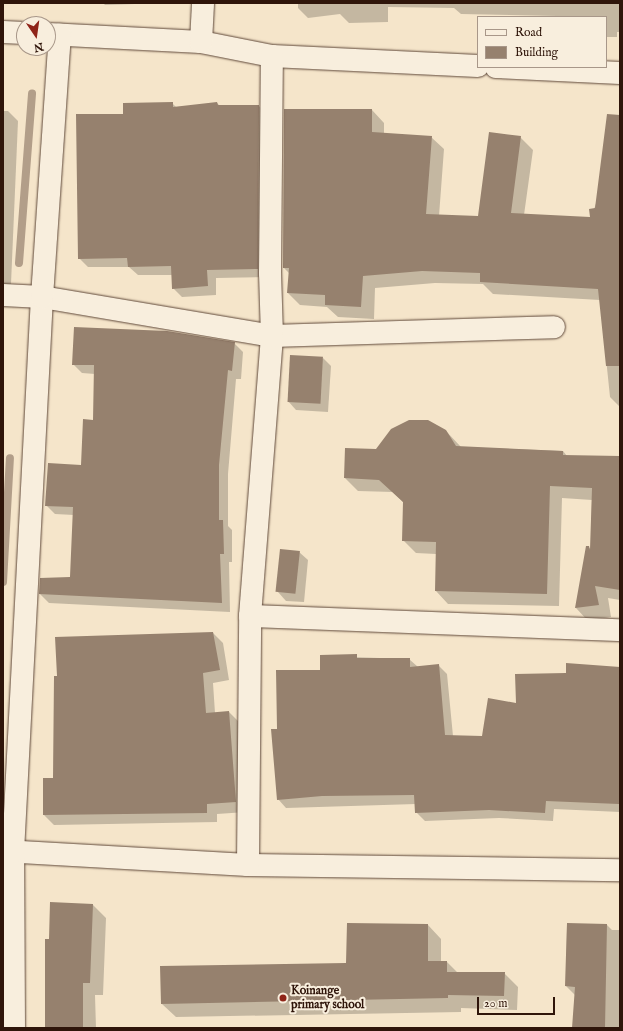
<!DOCTYPE html>
<style>
body{margin:0}
#map{position:relative;width:623px;height:1031px;overflow:hidden;background:#f5e5ca;font-family:"IM FELL English",serif}
div>[style]{position:absolute}
.shadow>*{inset:0;background:#0003}
.stream>*{height:8px;margin:-4px;padding:0 4px;transform-origin:4px;border-radius:4px;background:#b29e89}
.building>*{inset:0;background:#96816e;transform-origin:0 0}
.roads{filter:drop-shadow(0 0 1px #60493a) drop-shadow(0 0 1px #60493a)}
.street>*{height:22px;margin:-11px;padding:0 11px;transform-origin:11px;border-radius:11px;background:#f8eedd}
.dots>*{width:11px;height:11px;translate:-50% -50%;box-sizing:border-box;border:2px solid #f8eedd;border-radius:50%}
span{translate:-50% -50%;white-space:nowrap;text-align:center;line-height:1.15;-webkit-text-stroke:4px #f8eedd;paint-order:stroke}
.poi-label{font-size:12px;color:#2f150a;font-weight:700}
.left{translate:0 -50%;text-align:left}
.frame{position:absolute;inset:0;border:4px solid #2f150a;pointer-events:none}
.legend{position:absolute;left:477px;top:16px;width:130px;height:52px;box-sizing:border-box;background:#f8eedd;border:1px solid #a89789;margin:0;padding:5px 7px;list-style:none;font-size:12px;color:#2f150a}
.legend li{display:flex;align-items:center;gap:8px;height:20px}
.legend b{width:20px;border:1px solid #a89789}
.north{position:absolute;left:16px;top:16px;width:40px;height:40px;box-sizing:border-box;background:#f8eedd;border:1px solid #a89789;border-radius:50%;rotate:167deg;font-size:11px;font-weight:700;line-height:16px;text-align:center;color:#2f150a}
.north::after{content:'';display:block;margin:auto;width:14px;height:18px;background:#8f2418;clip-path:polygon(50% 0,100% 100%,50% 72%,0 100%)}
.scale{position:absolute;left:477px;top:997px;width:78px;height:18px;box-sizing:border-box;border:2px solid #2f150a;border-top:0;padding-left:5px;font-size:12px;line-height:14px;white-space:nowrap;color:#2f150a;-webkit-text-stroke:3px #f8eedd;paint-order:stroke}
</style>
<div id="map">
<div class="shadow">
<div style="clip-path:polygon(103px 3px,135px 3px,135px 4px,105px 5px)"></div>
<div style="clip-path:polygon(298px 3px,620px 3px,620px 32px,617px 32px,617px 37px,606px 37px,606px 17px,461px 14px,454px 8px,388px 7px,388px 22px,349px 23px,340px 14px,308px 18px,298px 8px)"></div>
<div style="clip-path:polygon(172px 103px,177px 108px,217px 103px,220px 106px,259px 106px,267px 115px,266px 277px,216px 278px,216px 295px,182px 297px,173px 288px,173px 275px,138px 275px,129px 267px,88px 267px,79px 258px,124px 115px)"></div>
<div style="clip-path:polygon(372px 110px,384px 123px,384px 134px,431px 137px,444px 149px,439px 216px,479px 217px,520px 137px,533px 150px,524px 215px,591px 218px,620px 134px,620px 407px,610px 397px,600px 300px,493px 294px,483px 284px,435px 283px,375px 288px,374px 319px,338px 317px,327px 307px,300px 305px,288px 293px,290px 274px,284px 268px)"></div>
<div style="clip-path:polygon(3px 111px,8px 111px,18px 121px,11px 284px,3px 284px)"></div>
<div style="clip-path:polygon(234px 343px,243px 352px,241px 379px,236px 379px,228px 474px,228px 526px,232px 530px,232px 562px,229px 562px,230px 612px,49px 603px,40px 594px,71px 578px,74px 515px,55px 514px,46px 505px,82px 466px,94px 421px,95px 374px,82px 373px,73px 364px)"></div>
<div style="clip-path:polygon(323px 358px,331px 366px,328px 412px,296px 410px,288px 401px)"></div>
<div style="clip-path:polygon(445px 430px,461px 447px,563px 451px,567px 456px,620px 457px,620px 600px,608px 598px,611px 617px,588px 621px,576px 608px,587px 547px,591px 549px,592px 500px,562px 498px,559px 606px,448px 604px,436px 591px,436px 554px,416px 553px,403px 540px,404px 503px,393px 492px,358px 491px,345px 478px,376px 450px)"></div>
<div style="clip-path:polygon(299px 552px,308px 560px,304px 602px,286px 601px,278px 592px)"></div>
<div style="clip-path:polygon(213px 633px,223px 643px,229px 680px,213px 683px,215px 713px,229px 712px,239px 722px,246px 812px,217px 814px,217px 822px,54px 825px,44px 815px,54px 779px,58px 677px)"></div>
<div style="clip-path:polygon(321px 656px,409px 659px,418px 667px,439px 666px,447px 674px,453px 736px,483px 737px,517px 704px,567px 674px,567px 664px,620px 668px,620px 812px,554px 809px,553px 821px,499px 818px,425px 821px,416px 812px,416px 804px,286px 808px,278px 799px,278px 730px,322px 671px)"></div>
<div style="clip-path:polygon(93px 905px,106px 918px,103px 995px,95px 995px,96px 1028px,46px 1028px,50px 940px)"></div>
<div style="clip-path:polygon(567px 924px,607px 925px,612px 930px,620px 930px,620px 1028px,573px 1028px,575px 995px,566px 986px)"></div>
<div style="clip-path:polygon(428px 925px,441px 939px,441px 962px,447px 962px,458px 973px,504px 973px,518px 987px,517px 1010px,461px 1008px,461px 1012px,176px 1017px,162px 1004px,347px 964px)"></div>
</div>
<div class="stream">
<div style="left:19px;top:263px;width:170px;rotate:-85.6deg"></div>
<div style="left:3px;top:582px;width:124px;rotate:-86.8deg"></div>
</div>
<div class="building">
<div style="clip-path:polygon(173px 102px,173px 107px,217px 102px,218px 105px,259px 105px,258px 269px,207px 270px,208px 286px,172px 289px,171px 266px,128px 267px,127px 258px,78px 259px,76px 114px,123px 114px,123px 103px)"></div>
<div style="clip-path:polygon(284px 109px,372px 109px,372px 132px,432px 136px,426px 214px,478px 216px,489px 132px,521px 136px,511px 213px,590px 217px,589px 209px,595px 208px,607px 114px,620px 115px,620px 366px,606px 366px,598px 289px,480px 282px,480px 273px,422px 271px,363px 276px,361px 307px,325px 305px,325px 295px,287px 293px,289px 268px,283px 268px)"></div>
<div style="clip-path:polygon(74px 327px,167px 331px,235px 342px,232px 371px,228px 370px,219px 465px,219px 520px,223px 520px,224px 554px,220px 554px,222px 603px,39px 594px,40px 578px,70px 577px,73px 507px,45px 506px,48px 463px,81px 465px,83px 419px,93px 420px,94px 365px,72px 365px)"></div>
<div style="left:290px;top:355px;width:33px;height:47px;rotate:3deg"></div>
<div style="clip-path:polygon(409px 420px,428px 420px,446px 430px,456px 446px,563px 451px,563px 455px,620px 456px,620px 590px,595px 586px,599px 605px,575px 608px,586px 546px,589px 546px,590px 550px,592px 488px,550px 486px,547px 594px,435px 591px,436px 542px,402px 541px,403px 502px,379px 480px,344px 478px,345px 448px,376px 449px,391px 429px)"></div>
<div style="left:280px;top:549px;width:20px;height:43px;rotate:6deg"></div>
<div style="clip-path:polygon(213px 632px,220px 670px,203px 673px,206px 713px,229px 711px,236px 802px,207px 804px,207px 813px,43px 815px,43px 778px,53px 778px,54px 676px,57px 676px,55px 637px)"></div>
<div style="clip-path:polygon(357px 654px,357px 658px,410px 658px,410px 667px,439px 664px,445px 735px,482px 736px,488px 698px,516px 703px,515px 674px,566px 673px,566px 663px,620px 667px,619px 804px,546px 801px,545px 813px,489px 810px,415px 813px,414px 795px,322px 796px,277px 800px,271px 729px,277px 729px,276px 670px,320px 670px,320px 655px)"></div>
<div style="clip-path:polygon(50px 902px,93px 904px,90px 983px,83px 983px,83px 1028px,45px 1028px,45px 939px,49px 939px)"></div>
<div style="clip-path:polygon(347px 923px,428px 924px,428px 961px,447px 961px,447px 972px,505px 972px,504px 996px,448px 995px,448px 998px,161px 1004px,160px 966px,346px 963px)"></div>
<div style="clip-path:polygon(567px 923px,607px 924px,605px 1028px,572px 1028px,575px 987px,565px 986px)"></div>
</div>
<div class="roads">
<div class="street">
<div style="left:3px;top:32px;width:21px;rotate:3deg"></div>
<div style="left:48px;top:34px;width:153px;rotate:3deg"></div>
<div style="left:201px;top:42px;width:72px;rotate:11.2deg"></div>
<div style="left:272px;top:56px;width:206px;rotate:2.8deg"></div>
<div style="left:201px;top:42px;width:39px;rotate:-87deg"></div>
<div style="left:496px;top:67px;width:124px;rotate:2.8deg"></div>
<div style="left:3px;top:295px;width:39px;rotate:3deg"></div>
<div style="left:42px;top:297px;width:233px;rotate:9.6deg"></div>
<div style="left:272px;top:336px;width:282px;rotate:-1.8deg"></div>
<div style="left:250px;top:616px;width:370px;rotate:2.2deg"></div>
<div style="left:3px;top:851px;width:245px;rotate:3.3deg"></div>
<div style="left:248px;top:865px;width:372px;rotate:0.8deg"></div>
<div style="left:248px;top:865px;width:249px;rotate:-89.5deg"></div>
<div style="left:250px;top:616px;width:281px;rotate:-85.5deg"></div>
<div style="left:272px;top:336px;width:63px;rotate:-91.8deg"></div>
<div style="left:270px;top:273px;width:217px;rotate:-89.5deg"></div>
<div style="left:14px;top:1028px;width:176px;rotate:-90.3deg"></div>
<div style="left:13px;top:852px;width:556px;rotate:-87.01deg"></div>
<div style="left:42px;top:297px;width:263px;rotate:-86.1deg"></div>
</div>
</div>
<div class="dots">
<div style="left:283px;top:998px;background:#8f2418"></div>
</div>
<div class="poi-label">
<span class="left" style="left:291px;top:998px">Koinange<br>primary school</span>
</div>
<div class="frame"></div>
<ul class="legend">
<li><b style="height:5px;background:#f8eedd"></b>Road</li>
<li><b style="height:11px;background:#96816e"></b>Building</li>
</ul>
<div class="north">N</div>
<div class="scale">20 m</div>
</div>
